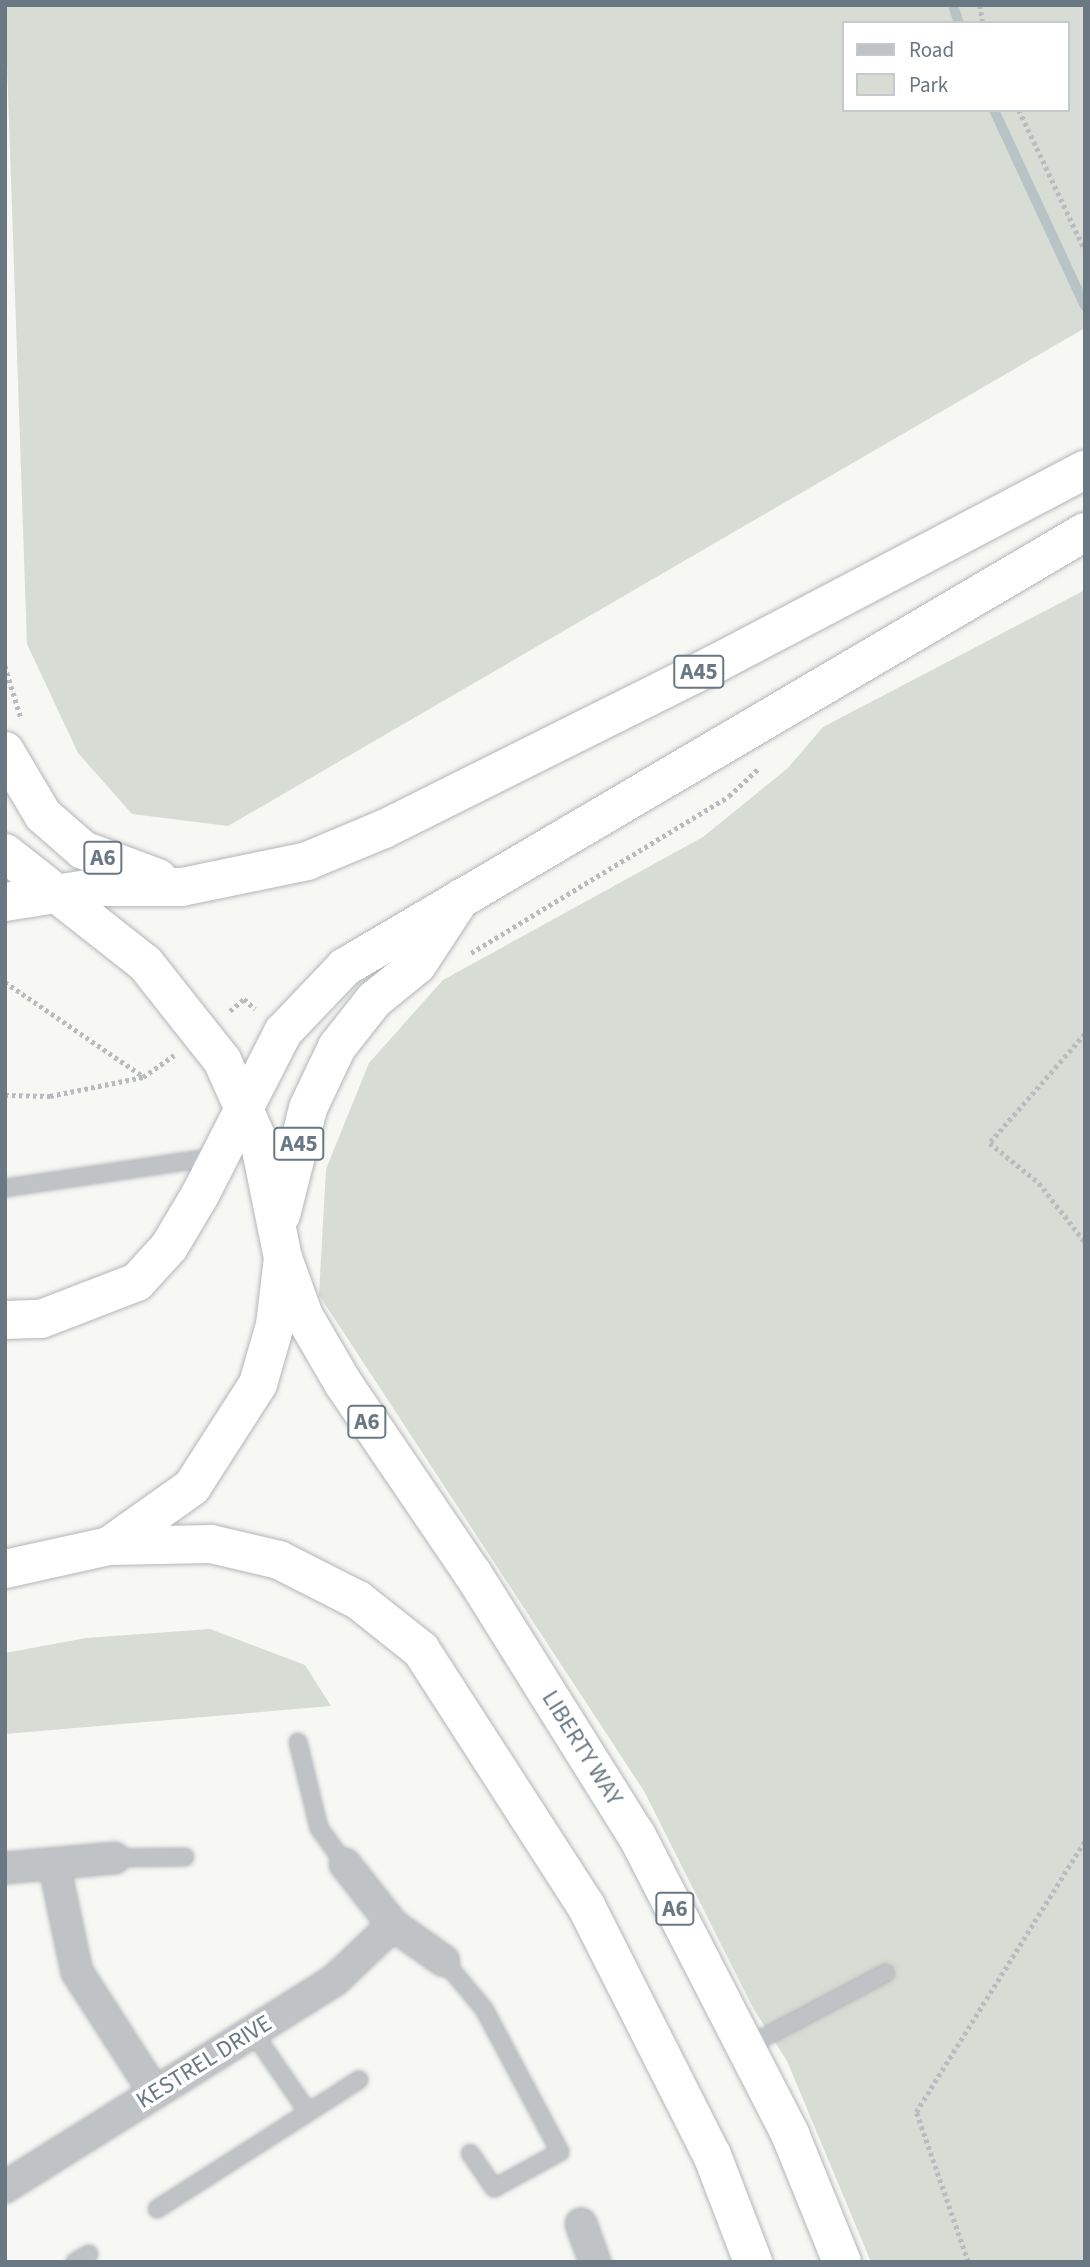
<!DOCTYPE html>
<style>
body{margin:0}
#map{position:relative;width:1090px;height:2267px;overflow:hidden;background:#f7f7f4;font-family:"Source Sans 3",sans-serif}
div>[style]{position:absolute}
.green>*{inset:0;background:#d7dcd4}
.stream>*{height:10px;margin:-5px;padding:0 5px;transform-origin:5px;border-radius:5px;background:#b8c3c6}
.path>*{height:4.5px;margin-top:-2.25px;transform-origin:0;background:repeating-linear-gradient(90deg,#b9bcbe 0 3.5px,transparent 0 7px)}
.roads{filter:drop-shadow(0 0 2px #b2b6b9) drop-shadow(0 0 2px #b2b6b9)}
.service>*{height:16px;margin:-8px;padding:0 8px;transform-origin:8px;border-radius:8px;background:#bfc3c6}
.minor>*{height:30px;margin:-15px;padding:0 15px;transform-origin:15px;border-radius:15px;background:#bfc3c6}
.trunk>*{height:38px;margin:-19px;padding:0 19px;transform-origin:19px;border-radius:19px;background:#fff}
span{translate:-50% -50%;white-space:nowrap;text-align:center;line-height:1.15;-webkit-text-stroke:7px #fff;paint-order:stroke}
.shield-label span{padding:2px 5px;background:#fff;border:2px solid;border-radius:5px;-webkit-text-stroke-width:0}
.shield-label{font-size:23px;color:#697883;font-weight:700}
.street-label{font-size:24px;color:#697883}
.frame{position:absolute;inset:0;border:7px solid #697883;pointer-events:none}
.legend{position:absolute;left:842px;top:21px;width:228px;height:91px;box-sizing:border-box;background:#fff;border:2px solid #c3c9cd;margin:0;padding:9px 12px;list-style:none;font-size:21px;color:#697883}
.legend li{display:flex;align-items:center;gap:14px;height:35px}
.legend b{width:35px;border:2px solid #c3c9cd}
</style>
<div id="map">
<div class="green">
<div style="clip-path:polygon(evenodd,5px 5px,1085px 5px,1085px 328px,228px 826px,132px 814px,78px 753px,27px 644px,5px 5px,843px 23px,1067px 23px,1067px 110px,843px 110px,843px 23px)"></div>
<div style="clip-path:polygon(1085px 590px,1085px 2262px,871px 2262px,787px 2061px,753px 2008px,644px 1791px,319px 1295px,326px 1169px,369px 1063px,443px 980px,703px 837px,788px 768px,823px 727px)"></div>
<div style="clip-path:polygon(210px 1629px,305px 1665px,331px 1706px,5px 1734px,5px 1653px,86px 1638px)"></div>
</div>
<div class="stream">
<div style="left:953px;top:5px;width:19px;rotate:72deg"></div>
<div style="left:994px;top:110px;width:216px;rotate:65.1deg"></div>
</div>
<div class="path">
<div style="left:980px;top:5px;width:18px;rotate:81deg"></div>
<div style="left:1019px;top:110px;width:155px;rotate:64.8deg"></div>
<div style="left:5px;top:666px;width:54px;rotate:72.9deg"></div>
<div style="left:471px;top:953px;width:302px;rotate:-31.3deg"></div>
<div style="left:729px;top:796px;width:40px;rotate:-43deg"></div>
<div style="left:5px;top:982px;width:167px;rotate:34.3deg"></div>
<div style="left:230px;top:1011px;width:18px;rotate:-41deg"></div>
<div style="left:244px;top:999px;width:15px;rotate:42deg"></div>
<div style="left:1085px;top:1034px;width:145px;rotate:131.1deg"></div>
<div style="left:990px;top:1143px;width:63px;rotate:39.2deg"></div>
<div style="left:1039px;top:1183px;width:75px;rotate:52.1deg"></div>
<div style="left:5px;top:1095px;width:45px;rotate:1.3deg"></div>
<div style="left:50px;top:1096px;width:95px;rotate:-11.5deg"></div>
<div style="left:143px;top:1077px;width:38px;rotate:-35deg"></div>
<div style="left:968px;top:2262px;width:159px;rotate:-109.1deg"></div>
<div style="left:916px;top:2112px;width:320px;rotate:-58.1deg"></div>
</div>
<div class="roads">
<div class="service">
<div style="left:5px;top:1188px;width:212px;rotate:-8.4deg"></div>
<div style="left:298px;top:1742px;width:89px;rotate:76.3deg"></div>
<div style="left:319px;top:1828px;width:44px;rotate:54.2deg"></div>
<div style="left:115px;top:1858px;width:70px;rotate:-0.8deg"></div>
<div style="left:444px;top:1961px;width:62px;rotate:50.2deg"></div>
<div style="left:484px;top:2009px;width:162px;rotate:62deg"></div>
<div style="left:560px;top:2152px;width:75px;rotate:151.4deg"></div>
<div style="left:494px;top:2188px;width:42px;rotate:-124.4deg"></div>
<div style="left:253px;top:2032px;width:96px;rotate:55.6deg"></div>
<div style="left:746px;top:2047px;width:158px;rotate:-27.9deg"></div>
<div style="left:157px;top:2209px;width:240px;rotate:-32.6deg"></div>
<div style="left:75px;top:2262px;width:16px;rotate:-30deg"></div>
</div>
<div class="minor">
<div style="left:54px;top:1864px;width:110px;rotate:78deg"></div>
<div style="left:77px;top:1972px;width:144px;rotate:57.2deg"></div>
<div style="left:345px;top:1864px;width:78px;rotate:51.8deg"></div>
<div style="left:393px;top:1925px;width:62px;rotate:35.2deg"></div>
<div style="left:5px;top:1868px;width:110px;rotate:-5.2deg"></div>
<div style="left:5px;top:2187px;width:391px;rotate:-32.1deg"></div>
<div style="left:336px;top:1979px;width:79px;rotate:-43.5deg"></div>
<div style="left:581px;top:2224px;width:40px;rotate:69.8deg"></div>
</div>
<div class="trunk">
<div style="left:5px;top:751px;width:74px;rotate:59.3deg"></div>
<div style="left:43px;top:815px;width:53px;rotate:41.2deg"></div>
<div style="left:83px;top:850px;width:80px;rotate:20.5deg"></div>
<div style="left:5px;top:853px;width:178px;rotate:38.2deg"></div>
<div style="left:145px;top:963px;width:124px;rotate:51.6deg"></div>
<div style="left:222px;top:1060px;width:93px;rotate:65.9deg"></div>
<div style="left:260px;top:1145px;width:115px;rotate:78.5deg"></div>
<div style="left:283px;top:1258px;width:67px;rotate:96.8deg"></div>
<div style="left:275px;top:1325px;width:61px;rotate:106.1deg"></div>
<div style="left:258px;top:1384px;width:122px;rotate:122.7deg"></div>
<div style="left:192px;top:1487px;width:102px;rotate:144.6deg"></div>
<div style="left:109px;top:1546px;width:107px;rotate:167.5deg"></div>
<div style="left:5px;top:902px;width:96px;rotate:-9deg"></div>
<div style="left:100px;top:887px;width:82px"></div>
<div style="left:182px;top:887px;width:128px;rotate:-11.7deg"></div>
<div style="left:307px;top:861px;width:83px;rotate:-22.6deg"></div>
<div style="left:384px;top:829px;width:368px;rotate:-26.5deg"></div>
<div style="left:713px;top:665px;width:420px;rotate:-27.7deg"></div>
<div style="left:281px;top:1215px;width:110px;rotate:-75.8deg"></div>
<div style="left:308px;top:1108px;width:68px;rotate:-64.6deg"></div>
<div style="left:337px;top:1047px;width:60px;rotate:-51.8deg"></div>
<div style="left:374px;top:1000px;width:55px;rotate:-39.1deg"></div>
<div style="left:417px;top:965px;width:80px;rotate:-56.7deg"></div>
<div style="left:283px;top:1258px;width:62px;rotate:70.1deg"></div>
<div style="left:304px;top:1316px;width:78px;rotate:59.8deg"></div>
<div style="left:343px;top:1383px;width:231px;rotate:55.8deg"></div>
<div style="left:473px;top:1574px;width:309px;rotate:58deg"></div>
<div style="left:637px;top:1836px;width:335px;rotate:62.8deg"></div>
<div style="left:790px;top:2134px;width:138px;rotate:67.9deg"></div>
<div style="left:5px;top:1320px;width:36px;rotate:-2deg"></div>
<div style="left:41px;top:1319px;width:103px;rotate:-21.1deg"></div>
<div style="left:137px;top:1282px;width:47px;rotate:-47.6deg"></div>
<div style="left:169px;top:1247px;width:63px;rotate:-59.3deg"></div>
<div style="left:201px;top:1193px;width:181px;rotate:-63deg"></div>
<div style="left:283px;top:1032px;width:90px;rotate:-46.4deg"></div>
<div style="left:345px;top:967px;width:858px;rotate:-30.45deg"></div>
<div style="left:109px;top:1546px;width:102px;rotate:-1.1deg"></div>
<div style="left:211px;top:1544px;width:70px;rotate:13.2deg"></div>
<div style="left:279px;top:1560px;width:89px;rotate:26.9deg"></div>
<div style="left:358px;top:1600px;width:80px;rotate:38.4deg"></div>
<div style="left:421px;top:1650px;width:305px;rotate:57.2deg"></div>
<div style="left:586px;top:1906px;width:279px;rotate:63.2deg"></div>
<div style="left:712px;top:2155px;width:115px;rotate:69deg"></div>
</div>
</div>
<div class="shield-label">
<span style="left:699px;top:672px">A45</span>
<span style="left:103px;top:858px">A6</span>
<span style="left:299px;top:1144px">A45</span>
<span style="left:367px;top:1422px">A6</span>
<span style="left:675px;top:1909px">A6</span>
</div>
<div class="street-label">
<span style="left:582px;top:1748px;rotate:58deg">LIBERTY WAY</span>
<span style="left:204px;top:2062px;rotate:-32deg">KESTREL DRIVE</span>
</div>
<div class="frame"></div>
<ul class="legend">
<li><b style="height:9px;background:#bfc3c6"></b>Road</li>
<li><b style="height:19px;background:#d7dcd4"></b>Park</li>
</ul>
</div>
